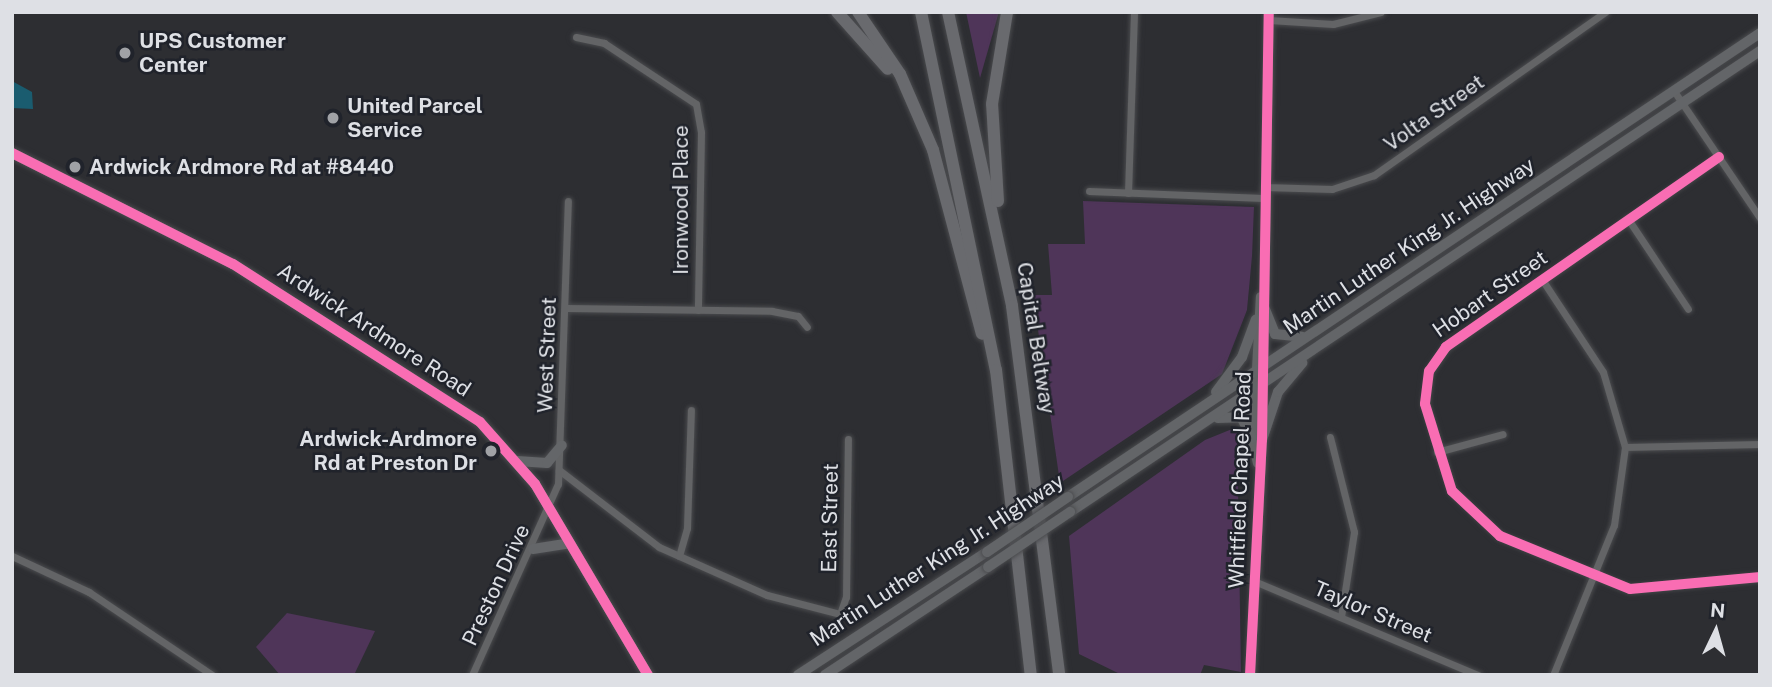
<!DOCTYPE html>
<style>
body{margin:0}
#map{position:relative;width:1772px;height:687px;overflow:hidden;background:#2d2e32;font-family:"Public Sans",sans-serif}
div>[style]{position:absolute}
.green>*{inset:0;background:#4f3559}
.water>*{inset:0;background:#1a5c6f}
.roads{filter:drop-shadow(0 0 2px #4a4b4e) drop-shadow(0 0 2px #4a4b4e)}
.minor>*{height:7px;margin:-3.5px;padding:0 3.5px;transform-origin:3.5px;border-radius:3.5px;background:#636466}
.tertiary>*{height:9px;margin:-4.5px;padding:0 4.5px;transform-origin:4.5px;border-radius:4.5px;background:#636466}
.secondary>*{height:10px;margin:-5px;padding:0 5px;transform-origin:5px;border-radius:5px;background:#646669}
.primary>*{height:10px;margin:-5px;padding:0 5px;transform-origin:5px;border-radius:5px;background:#636568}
.motorway>*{height:12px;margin:-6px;padding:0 6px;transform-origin:6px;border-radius:6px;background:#696a6e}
.bridges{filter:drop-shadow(0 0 2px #4a4b4e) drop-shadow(0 0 2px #4a4b4e)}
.primary-bridge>*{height:10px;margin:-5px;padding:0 5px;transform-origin:5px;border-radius:5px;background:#636568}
.cycleway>*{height:10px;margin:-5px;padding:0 5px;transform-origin:5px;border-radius:5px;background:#f96db3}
.dots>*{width:19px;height:19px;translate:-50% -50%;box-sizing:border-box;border:4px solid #20232b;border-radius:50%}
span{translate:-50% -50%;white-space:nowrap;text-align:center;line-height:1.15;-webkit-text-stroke:5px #20232b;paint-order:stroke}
.poi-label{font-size:21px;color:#dee0e5;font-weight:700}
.left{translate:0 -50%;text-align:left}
.right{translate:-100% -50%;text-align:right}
.street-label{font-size:21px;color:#dee0e5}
.frame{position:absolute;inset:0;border:14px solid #dee0e5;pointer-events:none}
.north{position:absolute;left:1681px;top:596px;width:70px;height:70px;-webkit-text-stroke:5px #20232b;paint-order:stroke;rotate:5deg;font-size:19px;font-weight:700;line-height:28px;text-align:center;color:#dee0e5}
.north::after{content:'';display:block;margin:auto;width:24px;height:32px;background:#dee0e5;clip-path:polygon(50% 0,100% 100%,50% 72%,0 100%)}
</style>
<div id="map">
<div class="green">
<div style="clip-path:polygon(966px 12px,999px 12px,980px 78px)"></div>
<div style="clip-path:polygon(1083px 201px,1254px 207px,1252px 256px,1247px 310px,1222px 374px,1060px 483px,1033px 295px,1052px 295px,1048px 244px,1085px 244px)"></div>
<div style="clip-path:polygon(1237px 427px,1241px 672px,1204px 665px,1200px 675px,1122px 675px,1079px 654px,1069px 536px,1205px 440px)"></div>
<div style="clip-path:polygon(287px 613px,375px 631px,354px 675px,280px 675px,256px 647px)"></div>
</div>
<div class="water">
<div style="clip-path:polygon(12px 81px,32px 92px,33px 109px,12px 108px)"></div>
</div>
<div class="roads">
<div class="minor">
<div style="left:1269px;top:20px;width:64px;rotate:3.6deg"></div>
<div style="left:1333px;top:24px;width:49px;rotate:-14deg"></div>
<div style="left:576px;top:37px;width:29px;rotate:12deg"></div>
<div style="left:604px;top:43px;width:110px;rotate:33.5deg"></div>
<div style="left:696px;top:104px;width:28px;rotate:80deg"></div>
<div style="left:701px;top:132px;width:178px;rotate:91deg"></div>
<div style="left:1674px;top:91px;width:153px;rotate:55.9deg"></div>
<div style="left:1719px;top:157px;width:333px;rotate:145.2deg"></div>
<div style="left:1446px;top:347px;width:29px;rotate:125deg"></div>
<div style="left:1429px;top:371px;width:33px;rotate:97deg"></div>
<div style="left:1425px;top:404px;width:91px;rotate:72.8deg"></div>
<div style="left:1452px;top:491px;width:66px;rotate:43.2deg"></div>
<div style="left:1500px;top:536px;width:140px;rotate:22.2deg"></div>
<div style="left:1630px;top:589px;width:131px;rotate:-5.3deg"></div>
<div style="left:1264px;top:187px;width:68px;rotate:1.7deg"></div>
<div style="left:1332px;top:189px;width:44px;rotate:-18.4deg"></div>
<div style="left:1374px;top:175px;width:283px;rotate:-35.2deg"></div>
<div style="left:1089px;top:191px;width:174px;rotate:2.3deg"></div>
<div style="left:1128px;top:193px;width:181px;rotate:-88.1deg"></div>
<div style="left:1628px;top:219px;width:108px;rotate:56.3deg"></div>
<div style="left:1543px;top:281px;width:109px;rotate:56.6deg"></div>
<div style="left:1603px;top:372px;width:78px;rotate:73.7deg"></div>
<div style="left:1625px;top:447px;width:79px;rotate:98deg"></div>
<div style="left:1614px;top:525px;width:162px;rotate:112.1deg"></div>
<div style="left:567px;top:308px;width:205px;rotate:0.8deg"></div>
<div style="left:772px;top:311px;width:26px;rotate:11deg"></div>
<div style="left:798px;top:316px;width:14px;rotate:51deg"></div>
<div style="left:1330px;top:437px;width:98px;rotate:75.8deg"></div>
<div style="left:1354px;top:532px;width:86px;rotate:98.7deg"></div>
<div style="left:1625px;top:447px;width:135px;rotate:-1.3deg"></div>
<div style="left:1437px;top:452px;width:68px;rotate:-15.3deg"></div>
<div style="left:559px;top:470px;width:126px;rotate:37.6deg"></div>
<div style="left:659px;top:547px;width:118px;rotate:24deg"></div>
<div style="left:767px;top:595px;width:75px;rotate:14.6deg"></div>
<div style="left:840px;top:614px;width:18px;rotate:-71deg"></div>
<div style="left:846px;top:597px;width:158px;rotate:-89.3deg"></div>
<div style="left:12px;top:556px;width:85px;rotate:25.1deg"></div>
<div style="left:89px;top:592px;width:148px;rotate:34deg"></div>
<div style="left:679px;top:556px;width:29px;rotate:-74deg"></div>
<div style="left:687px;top:528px;width:118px;rotate:-88.1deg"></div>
<div style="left:1254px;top:581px;width:243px;rotate:22.8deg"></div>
<div style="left:472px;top:675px;width:209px;rotate:-65.8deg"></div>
<div style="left:558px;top:484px;width:283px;rotate:-88deg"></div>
</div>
<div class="tertiary">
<div style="left:1257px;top:463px;width:22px;rotate:-103deg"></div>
<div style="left:1252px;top:442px;width:146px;rotate:-86.9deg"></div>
<div style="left:1250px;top:675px;width:235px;rotate:-87.1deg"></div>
<div style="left:1262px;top:440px;width:428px;rotate:-89.1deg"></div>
</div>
<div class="secondary">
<div style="left:12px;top:153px;width:247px;rotate:26.7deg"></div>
<div style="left:233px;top:264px;width:293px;rotate:32.6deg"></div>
<div style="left:480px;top:422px;width:83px;rotate:48.4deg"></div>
<div style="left:535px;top:484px;width:222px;rotate:59.4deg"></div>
<div style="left:517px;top:461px;width:30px;rotate:4deg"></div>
<div style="left:547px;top:463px;width:23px;rotate:-50deg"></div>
<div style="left:533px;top:549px;width:37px;rotate:-9deg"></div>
</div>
<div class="primary">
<div style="left:1265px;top:309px;width:27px;rotate:68deg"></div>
<div style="left:1275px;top:334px;width:27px;rotate:6deg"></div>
<div style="left:1216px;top:392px;width:44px;rotate:-53.4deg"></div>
<div style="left:1242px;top:357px;width:40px;rotate:-69.8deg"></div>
<div style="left:1218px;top:418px;width:23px;rotate:-2deg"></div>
<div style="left:1241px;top:417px;width:24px;rotate:62deg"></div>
<div style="left:1262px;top:440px;width:51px;rotate:-71.6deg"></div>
<div style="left:1278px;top:392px;width:38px;rotate:-50deg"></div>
<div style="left:1068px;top:497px;width:833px;rotate:-33.84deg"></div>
<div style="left:1070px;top:512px;width:830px;rotate:-33.75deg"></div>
<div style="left:798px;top:675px;width:225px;rotate:-33.1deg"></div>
<div style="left:825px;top:675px;width:196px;rotate:-33.5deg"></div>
</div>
<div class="motorway">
<div style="left:837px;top:12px;width:76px;rotate:48.2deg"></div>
<div style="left:858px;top:12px;width:75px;rotate:55.9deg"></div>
<div style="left:900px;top:74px;width:83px;rotate:66.5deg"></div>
<div style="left:933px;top:150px;width:190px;rotate:75.1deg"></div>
<div style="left:921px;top:12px;width:366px;rotate:78.2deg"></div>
<div style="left:996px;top:370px;width:307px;rotate:83.5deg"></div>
<div style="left:948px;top:12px;width:301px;rotate:77.7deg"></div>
<div style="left:1012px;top:306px;width:372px;rotate:82.7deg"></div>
<div style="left:998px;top:201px;width:97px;rotate:-93.5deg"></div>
<div style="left:992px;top:104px;width:93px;rotate:-80.7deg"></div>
</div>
</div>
<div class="bridges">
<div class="primary-bridge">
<div style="left:987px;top:552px;width:98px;rotate:-34.2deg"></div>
<div style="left:988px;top:567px;width:99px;rotate:-33.9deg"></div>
</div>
</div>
<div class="cycleway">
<div style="left:12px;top:153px;width:247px;rotate:26.7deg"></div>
<div style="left:233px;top:264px;width:293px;rotate:32.6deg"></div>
<div style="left:480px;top:422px;width:83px;rotate:48.4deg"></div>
<div style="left:535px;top:484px;width:222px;rotate:59.4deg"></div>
<div style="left:1719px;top:157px;width:333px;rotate:145.2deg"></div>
<div style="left:1446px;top:347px;width:29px;rotate:125deg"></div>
<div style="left:1429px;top:371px;width:33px;rotate:97deg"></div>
<div style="left:1425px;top:404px;width:91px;rotate:72.8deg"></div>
<div style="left:1452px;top:491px;width:66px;rotate:43.2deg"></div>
<div style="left:1500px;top:536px;width:140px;rotate:22.2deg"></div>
<div style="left:1630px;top:589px;width:131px;rotate:-5.3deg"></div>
<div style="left:1250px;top:675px;width:235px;rotate:-87.1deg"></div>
<div style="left:1262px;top:440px;width:428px;rotate:-89.1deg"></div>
</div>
<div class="dots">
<div style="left:125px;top:53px;background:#a0a2a6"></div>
<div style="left:333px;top:118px;background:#a0a2a6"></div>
<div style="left:75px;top:167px;background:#a0a2a6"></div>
<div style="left:491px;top:451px;background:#a0a2a6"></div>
</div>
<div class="poi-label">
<span class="left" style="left:139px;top:53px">UPS Customer<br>Center</span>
<span class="left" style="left:347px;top:118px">United Parcel<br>Service</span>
<span class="left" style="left:89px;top:167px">Ardwick Ardmore Rd at #8440</span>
<span class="right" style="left:477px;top:451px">Ardwick-Ardmore<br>Rd at Preston Dr</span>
</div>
<div class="street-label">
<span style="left:1434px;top:113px;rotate:-35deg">Volta Street</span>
<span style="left:681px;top:200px;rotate:-90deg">Ironwood Place</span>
<span style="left:1409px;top:246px;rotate:-34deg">Martin Luther King Jr. Highway</span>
<span style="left:1490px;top:294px;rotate:-35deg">Hobart Street</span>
<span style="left:374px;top:330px;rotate:33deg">Ardwick Ardmore Road</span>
<span style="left:1036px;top:338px;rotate:81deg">Capital Beltway</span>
<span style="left:547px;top:355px;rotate:-88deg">West Street</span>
<span style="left:1240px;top:480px;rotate:-88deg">Whitfield Chapel Road</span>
<span style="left:830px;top:518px;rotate:-89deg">East Street</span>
<span style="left:937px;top:560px;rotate:-33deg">Martin Luther King Jr. Highway</span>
<span style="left:496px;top:585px;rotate:-65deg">Preston Drive</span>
<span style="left:1373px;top:612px;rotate:23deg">Taylor Street</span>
</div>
<div class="frame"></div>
<div class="north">N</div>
</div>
